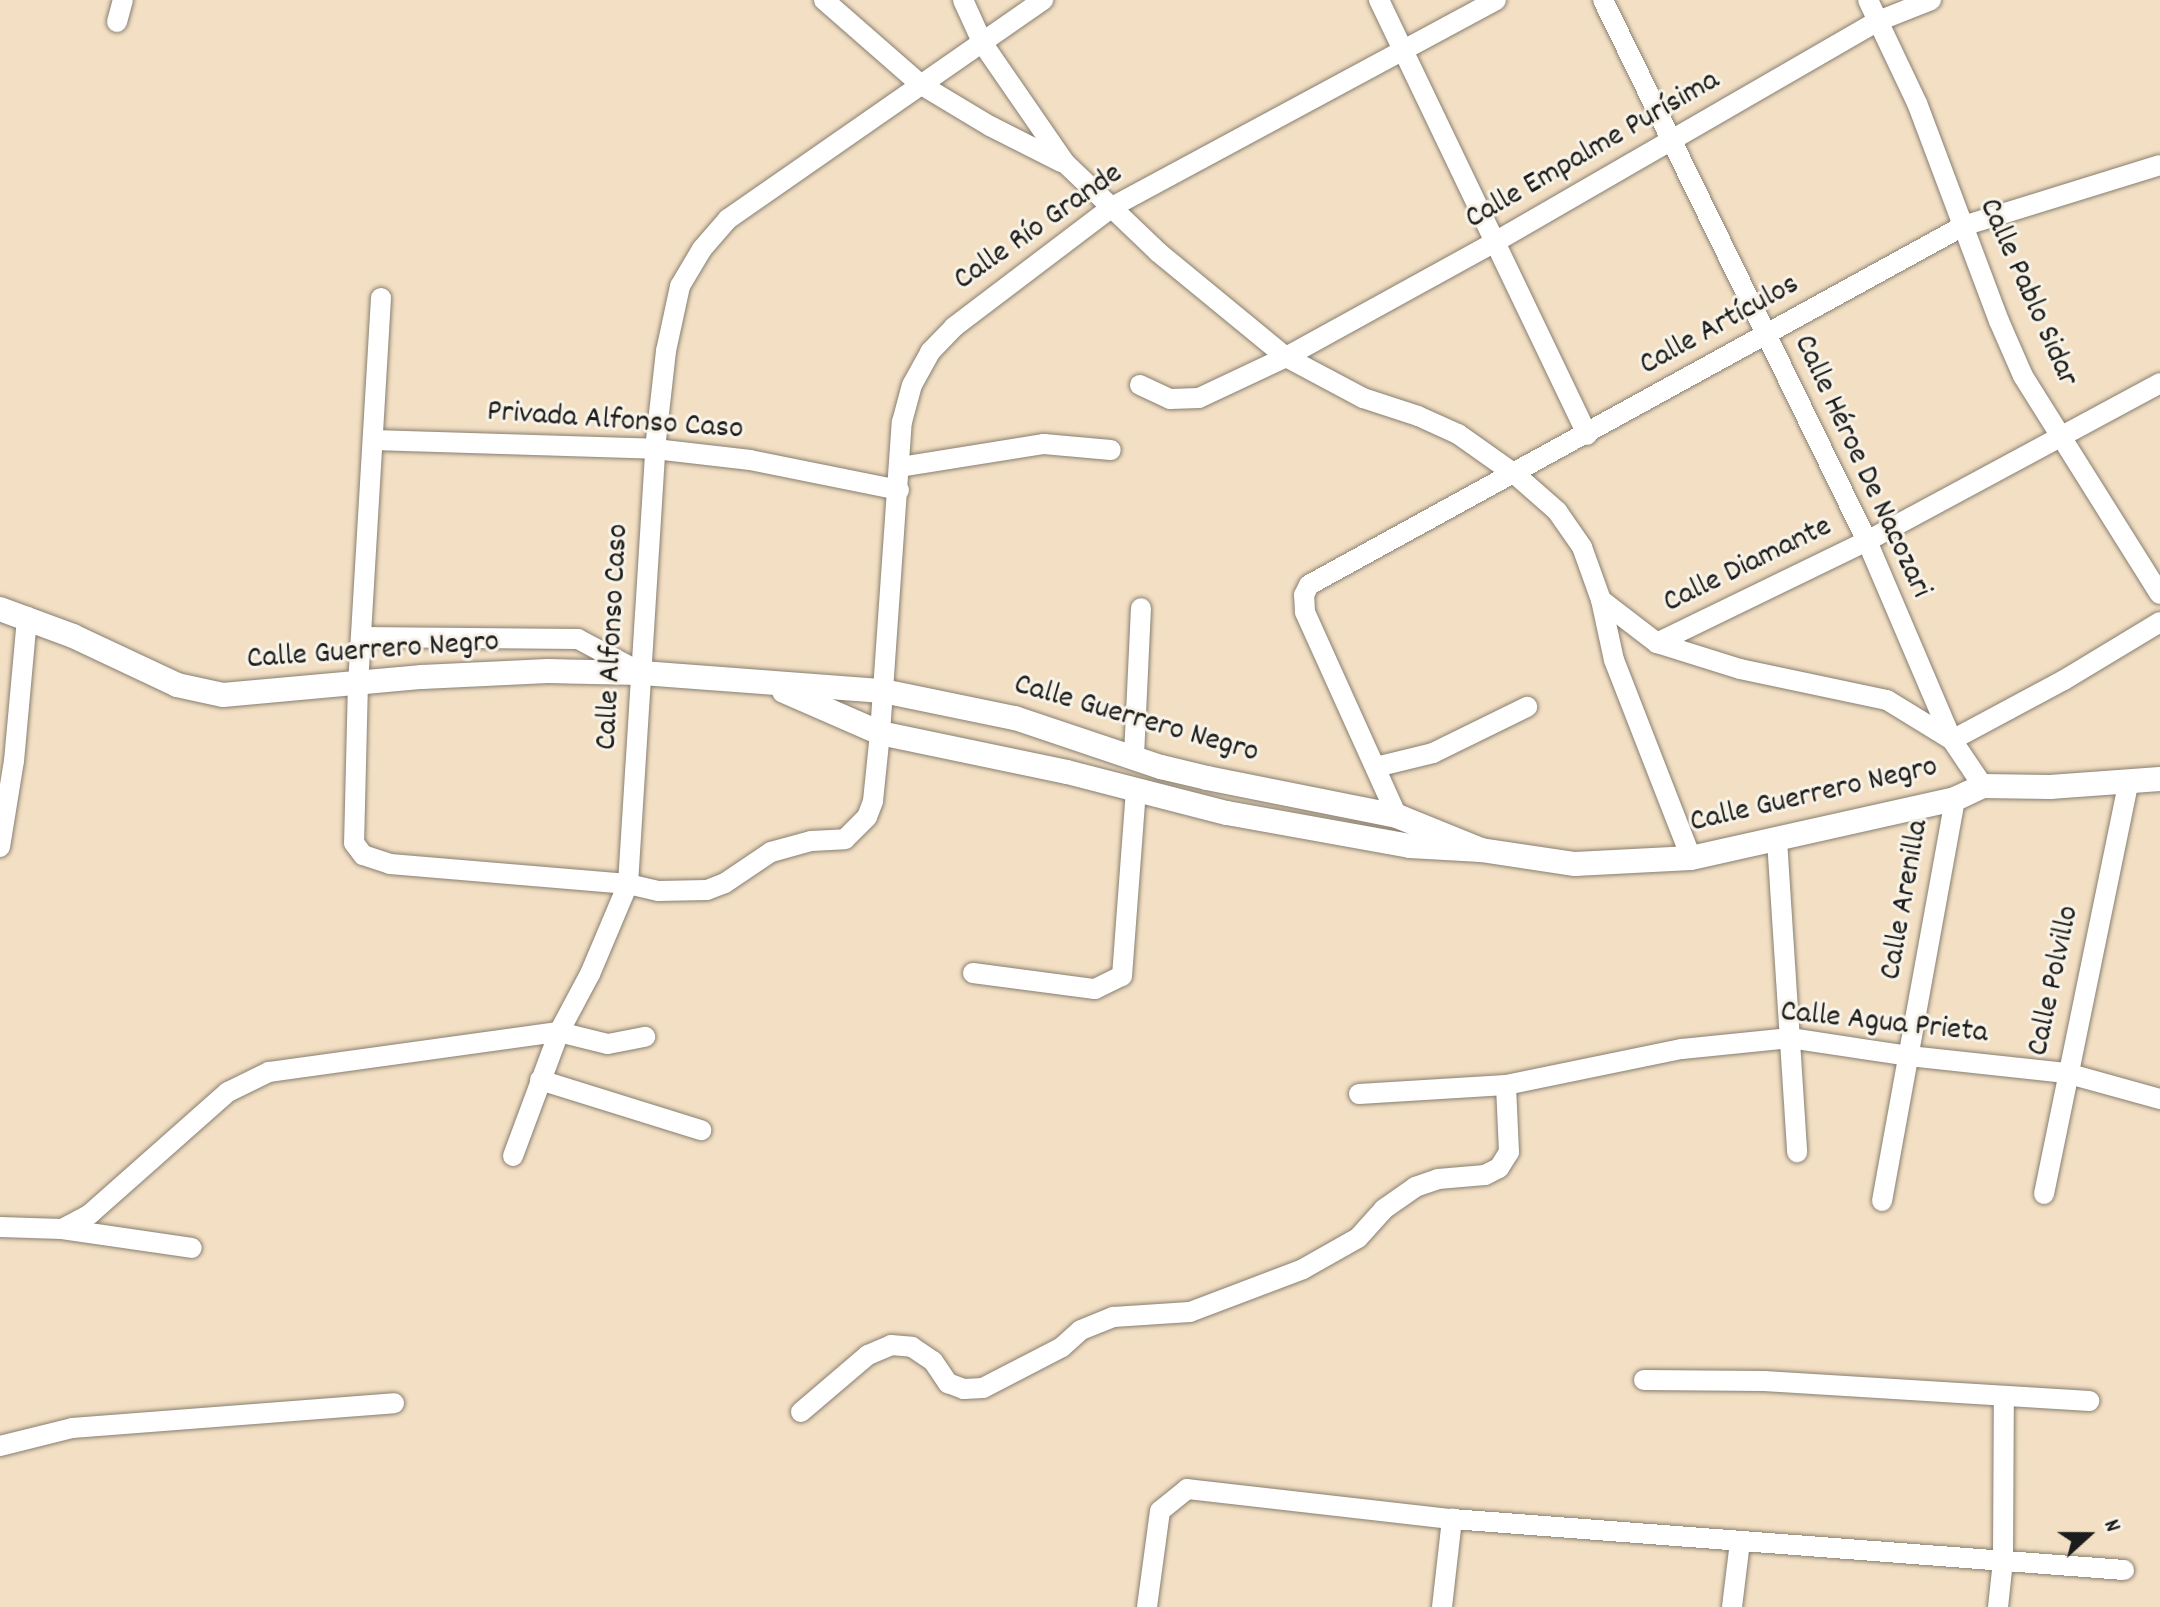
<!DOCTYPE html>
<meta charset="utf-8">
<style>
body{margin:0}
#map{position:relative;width:2160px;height:1607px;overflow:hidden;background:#f3e0c4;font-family:Dekko,sans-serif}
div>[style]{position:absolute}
.roads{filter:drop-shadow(0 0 2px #887e70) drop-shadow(0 0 2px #887e70)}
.minor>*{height:20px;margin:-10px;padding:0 10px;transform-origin:10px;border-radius:10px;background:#fff}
.tertiary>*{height:24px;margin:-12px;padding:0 12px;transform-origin:12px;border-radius:12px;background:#fff}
span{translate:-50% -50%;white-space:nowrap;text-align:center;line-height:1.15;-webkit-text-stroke:6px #f7f3e8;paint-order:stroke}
.street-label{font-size:32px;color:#1c1c1c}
.north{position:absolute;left:2048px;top:1495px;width:80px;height:80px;-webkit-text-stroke:6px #f7f3e8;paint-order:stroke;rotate:69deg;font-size:22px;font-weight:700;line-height:32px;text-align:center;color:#1c1c1c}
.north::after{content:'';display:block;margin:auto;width:28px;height:36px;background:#1c1c1c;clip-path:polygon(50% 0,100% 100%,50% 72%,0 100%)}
</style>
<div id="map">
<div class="roads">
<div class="minor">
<div style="left:824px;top:0;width:128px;rotate:41.2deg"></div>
<div style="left:920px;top:84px;width:82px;rotate:31deg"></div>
<div style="left:990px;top:126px;width:80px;rotate:26.9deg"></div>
<div style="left:963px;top:0;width:48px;rotate:65.6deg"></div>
<div style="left:983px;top:44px;width:145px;rotate:55.4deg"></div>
<div style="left:1065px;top:163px;width:129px;rotate:43.7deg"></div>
<div style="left:1158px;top:252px;width:166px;rotate:39.4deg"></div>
<div style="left:1286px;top:357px;width:87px;rotate:28deg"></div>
<div style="left:1363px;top:398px;width:58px;rotate:18.1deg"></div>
<div style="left:1418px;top:416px;width:44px;rotate:24.2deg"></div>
<div style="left:1458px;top:434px;width:71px;rotate:35.3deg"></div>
<div style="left:1516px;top:475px;width:55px;rotate:41.3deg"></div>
<div style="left:1557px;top:511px;width:44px;rotate:55.2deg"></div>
<div style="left:1582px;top:547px;width:56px;rotate:70.3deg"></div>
<div style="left:1601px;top:600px;width:71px;rotate:37.5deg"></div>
<div style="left:1657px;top:643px;width:87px;rotate:17.4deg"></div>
<div style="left:1740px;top:669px;width:150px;rotate:11.9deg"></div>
<div style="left:1887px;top:700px;width:76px;rotate:31.6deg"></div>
<div style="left:1379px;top:0;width:482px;rotate:64.4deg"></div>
<div style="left:1603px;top:0;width:602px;rotate:63.99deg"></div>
<div style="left:1867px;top:541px;width:216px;rotate:66.9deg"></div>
<div style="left:1952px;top:740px;width:55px;rotate:56deg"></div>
<div style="left:1868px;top:0;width:114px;rotate:64.6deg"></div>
<div style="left:1917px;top:103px;width:233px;rotate:69.4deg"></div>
<div style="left:1999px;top:321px;width:60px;rotate:66.4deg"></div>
<div style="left:2023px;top:376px;width:257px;rotate:57.9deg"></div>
<div style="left:117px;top:22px;width:23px;rotate:-75deg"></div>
<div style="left:381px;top:298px;width:385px;rotate:93.4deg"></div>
<div style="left:358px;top:682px;width:161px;rotate:91.4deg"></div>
<div style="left:354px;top:843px;width:15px;rotate:53deg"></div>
<div style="left:363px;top:855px;width:28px;rotate:18deg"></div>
<div style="left:390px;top:864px;width:239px;rotate:4.8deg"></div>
<div style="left:628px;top:884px;width:31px;rotate:13deg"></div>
<div style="left:658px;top:891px;width:49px;rotate:-1.2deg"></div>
<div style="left:707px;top:890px;width:19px;rotate:-21deg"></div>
<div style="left:725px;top:883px;width:55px;rotate:-34deg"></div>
<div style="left:771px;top:852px;width:41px;rotate:-15.4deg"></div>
<div style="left:811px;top:841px;width:34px;rotate:-3deg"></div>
<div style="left:845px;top:839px;width:31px;rotate:-45deg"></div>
<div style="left:867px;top:817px;width:17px;rotate:-69deg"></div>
<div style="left:873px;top:801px;width:68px;rotate:-84.1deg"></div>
<div style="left:880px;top:733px;width:312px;rotate:-86deg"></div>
<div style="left:902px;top:422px;width:38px;rotate:-75deg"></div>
<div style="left:912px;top:385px;width:38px;rotate:-61deg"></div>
<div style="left:930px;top:352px;width:35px;rotate:-46deg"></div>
<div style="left:954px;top:327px;width:198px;rotate:-37.2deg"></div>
<div style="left:1112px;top:207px;width:436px;rotate:-28.3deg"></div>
<div style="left:1140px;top:385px;width:33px;rotate:25deg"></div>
<div style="left:1170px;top:399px;width:29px;rotate:-2deg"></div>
<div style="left:1199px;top:398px;width:96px;rotate:-25.2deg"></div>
<div style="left:1286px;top:357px;width:239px;rotate:-28.8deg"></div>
<div style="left:1495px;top:242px;width:442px;rotate:-30deg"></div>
<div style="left:1878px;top:21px;width:57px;rotate:-21.6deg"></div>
<div style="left:373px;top:440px;width:282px;rotate:1.8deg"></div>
<div style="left:655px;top:449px;width:96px;rotate:6.6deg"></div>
<div style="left:750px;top:460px;width:152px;rotate:11.4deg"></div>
<div style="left:900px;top:467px;width:146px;rotate:-9.1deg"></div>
<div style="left:1044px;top:444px;width:67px;rotate:5.1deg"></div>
<div style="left:1601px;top:600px;width:61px;rotate:77.8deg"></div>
<div style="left:1614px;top:660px;width:212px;rotate:68.7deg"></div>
<div style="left:361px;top:637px;width:217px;rotate:0.5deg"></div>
<div style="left:578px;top:639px;width:72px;rotate:28deg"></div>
<div style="left:1657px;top:643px;width:233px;rotate:-25.9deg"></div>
<div style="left:1867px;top:541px;width:333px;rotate:-28.3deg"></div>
<div style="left:1952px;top:740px;width:127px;rotate:-28.2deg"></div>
<div style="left:2064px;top:680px;width:112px;rotate:-31.1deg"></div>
<div style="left:1134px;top:756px;width:148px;rotate:-87.3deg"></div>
<div style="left:1376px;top:767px;width:59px;rotate:-13.8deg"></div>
<div style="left:1433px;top:753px;width:105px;rotate:-26.1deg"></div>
<div style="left:1397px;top:816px;width:224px;rotate:-114.3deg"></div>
<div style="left:1305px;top:612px;width:17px;rotate:-93deg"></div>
<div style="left:1304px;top:595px;width:11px;rotate:-63deg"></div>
<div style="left:1309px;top:585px;width:746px;rotate:-28.76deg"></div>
<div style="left:1963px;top:226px;width:206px;rotate:-17.2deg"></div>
<div style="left:1777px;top:840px;width:313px;rotate:86.3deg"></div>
<div style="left:0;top:847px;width:87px;rotate:-80.8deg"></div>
<div style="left:14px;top:761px;width:145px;rotate:-84.8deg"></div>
<div style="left:973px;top:973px;width:123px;rotate:7.5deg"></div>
<div style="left:1095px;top:989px;width:30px;rotate:-26deg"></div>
<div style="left:1122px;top:976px;width:186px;rotate:-85.7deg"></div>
<div style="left:540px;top:1080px;width:169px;rotate:17.3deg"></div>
<div style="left:1359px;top:1094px;width:147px;rotate:-3.5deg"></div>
<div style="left:1506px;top:1085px;width:180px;rotate:-11.6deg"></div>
<div style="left:1682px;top:1049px;width:109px;rotate:-5.8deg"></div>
<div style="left:1790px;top:1038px;width:120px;rotate:8.6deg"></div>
<div style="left:1909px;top:1056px;width:158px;rotate:6.2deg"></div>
<div style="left:2066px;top:1073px;width:98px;rotate:15.5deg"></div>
<div style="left:513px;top:1156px;width:132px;rotate:-69.6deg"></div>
<div style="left:559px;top:1032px;width:50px;rotate:13.8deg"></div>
<div style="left:608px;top:1044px;width:38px;rotate:-11deg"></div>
<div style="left:2044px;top:1194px;width:422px;rotate:-78.4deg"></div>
<div style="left:1882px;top:1201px;width:409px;rotate:-79.7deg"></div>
<div style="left:0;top:1227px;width:62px;rotate:1.8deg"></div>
<div style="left:62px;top:1229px;width:32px;rotate:-28deg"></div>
<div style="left:90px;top:1214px;width:184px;rotate:-41.5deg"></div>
<div style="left:228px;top:1092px;width:46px;rotate:-26deg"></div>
<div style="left:269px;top:1072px;width:293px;rotate:-7.9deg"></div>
<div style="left:559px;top:1032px;width:66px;rotate:-61.9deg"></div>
<div style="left:590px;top:974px;width:98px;rotate:-67.1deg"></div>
<div style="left:628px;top:884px;width:436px;rotate:-86.4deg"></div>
<div style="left:655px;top:449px;width:99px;rotate:-83.6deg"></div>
<div style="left:666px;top:351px;width:66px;rotate:-77.8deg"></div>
<div style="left:680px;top:286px;width:43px;rotate:-59.3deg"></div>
<div style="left:702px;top:249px;width:40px;rotate:-49deg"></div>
<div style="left:728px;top:219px;width:384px;rotate:-34.8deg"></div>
<div style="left:62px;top:1229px;width:131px;rotate:8.3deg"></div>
<div style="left:1644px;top:1380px;width:120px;rotate:0.5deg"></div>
<div style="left:1764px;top:1381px;width:326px;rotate:3.5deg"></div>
<div style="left:801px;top:1412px;width:88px;rotate:-40.4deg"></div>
<div style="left:868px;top:1355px;width:25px;rotate:-23deg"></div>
<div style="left:891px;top:1345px;width:21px;rotate:5deg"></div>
<div style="left:912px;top:1347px;width:25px;rotate:34deg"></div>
<div style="left:933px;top:1361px;width:27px;rotate:56deg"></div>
<div style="left:948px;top:1383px;width:17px;rotate:21deg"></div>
<div style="left:964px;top:1389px;width:19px;rotate:-3deg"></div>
<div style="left:983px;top:1388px;width:89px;rotate:-27.4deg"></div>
<div style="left:1062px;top:1347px;width:25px;rotate:-42deg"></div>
<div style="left:1081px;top:1330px;width:35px;rotate:-22deg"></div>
<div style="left:1113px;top:1317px;width:77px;rotate:-3.7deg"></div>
<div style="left:1190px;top:1312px;width:121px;rotate:-20.8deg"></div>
<div style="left:1303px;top:1269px;width:63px;rotate:-29.4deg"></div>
<div style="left:1358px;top:1238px;width:39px;rotate:-48deg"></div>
<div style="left:1384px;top:1209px;width:38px;rotate:-35deg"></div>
<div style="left:1415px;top:1187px;width:24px;rotate:-19deg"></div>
<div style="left:1438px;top:1179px;width:47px;rotate:-4.9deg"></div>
<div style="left:1485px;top:1175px;width:16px;rotate:-27deg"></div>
<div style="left:1499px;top:1168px;width:19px;rotate:-58deg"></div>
<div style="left:1509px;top:1152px;width:67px;rotate:-92.6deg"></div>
<div style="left:0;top:1446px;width:74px;rotate:-14deg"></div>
<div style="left:72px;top:1428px;width:323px;rotate:-4.4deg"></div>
<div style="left:1147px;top:1607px;width:97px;rotate:-82.3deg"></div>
<div style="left:1160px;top:1511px;width:35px;rotate:-39deg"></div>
<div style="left:1187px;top:1489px;width:267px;rotate:6.5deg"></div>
<div style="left:1452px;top:1519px;width:674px;rotate:4.34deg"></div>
<div style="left:1442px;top:1607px;width:89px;rotate:-83.5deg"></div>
<div style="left:1732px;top:1607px;width:65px;rotate:-83deg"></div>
<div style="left:1998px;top:1607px;width:46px;rotate:-83.8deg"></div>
<div style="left:2003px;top:1561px;width:165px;rotate:-89.7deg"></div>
</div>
<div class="tertiary">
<div style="left:0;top:609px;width:78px;rotate:20.3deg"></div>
<div style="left:73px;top:636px;width:115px;rotate:25.2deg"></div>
<div style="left:177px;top:685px;width:47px;rotate:12.3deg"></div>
<div style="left:223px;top:695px;width:200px;rotate:-5.2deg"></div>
<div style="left:422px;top:677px;width:126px;rotate:-2.7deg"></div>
<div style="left:548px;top:671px;width:94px;rotate:1.2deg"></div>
<div style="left:642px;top:673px;width:242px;rotate:4.3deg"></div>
<div style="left:883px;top:691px;width:135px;rotate:11.6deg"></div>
<div style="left:1015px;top:718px;width:154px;rotate:18.6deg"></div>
<div style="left:1161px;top:767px;width:47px;rotate:13.4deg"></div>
<div style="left:1207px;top:778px;width:194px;rotate:11.3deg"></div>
<div style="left:1397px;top:816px;width:91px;rotate:22deg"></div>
<div style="left:784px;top:691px;width:105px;rotate:23.6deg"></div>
<div style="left:880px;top:733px;width:191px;rotate:11.8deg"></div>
<div style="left:1067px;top:772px;width:165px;rotate:14.4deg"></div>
<div style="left:1227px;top:813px;width:186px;rotate:10.2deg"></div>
<div style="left:1410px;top:846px;width:71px;rotate:3.2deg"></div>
<div style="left:1481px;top:850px;width:95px;rotate:8.5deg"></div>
<div style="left:1575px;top:864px;width:116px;rotate:-3deg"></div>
<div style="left:1691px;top:858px;width:271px;rotate:-12.6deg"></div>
<div style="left:1955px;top:799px;width:31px;rotate:-25deg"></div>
<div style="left:1983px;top:786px;width:67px;rotate:0.9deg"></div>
<div style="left:2050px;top:787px;width:110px;rotate:-4.2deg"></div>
</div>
</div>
<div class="street-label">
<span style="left:1593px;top:151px;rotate:-30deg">Calle Empalme Purísima</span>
<span style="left:1039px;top:228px;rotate:-35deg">Calle Río Grande</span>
<span style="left:2027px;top:293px;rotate:66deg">Calle Pablo Sidar</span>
<span style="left:1720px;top:326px;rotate:-29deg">Calle Artículos</span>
<span style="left:615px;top:422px;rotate:4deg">Privada Alfonso Caso</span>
<span style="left:1861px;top:467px;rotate:65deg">Calle Héroe De Nacozari</span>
<span style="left:1748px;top:566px;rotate:-26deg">Calle Diamante</span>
<span style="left:614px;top:637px;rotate:-87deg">Calle Alfonso Caso</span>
<span style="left:373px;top:652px;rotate:-4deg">Calle Guerrero Negro</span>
<span style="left:1136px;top:720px;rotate:16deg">Calle Guerrero Negro</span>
<span style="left:1814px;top:796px;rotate:-13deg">Calle Guerrero Negro</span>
<span style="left:1906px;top:900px;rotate:-80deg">Calle Arenilla</span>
<span style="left:2055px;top:981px;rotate:-78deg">Calle Polvillo</span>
<span style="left:1884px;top:1024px;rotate:6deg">Calle Agua Prieta</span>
</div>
<div class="north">N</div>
</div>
